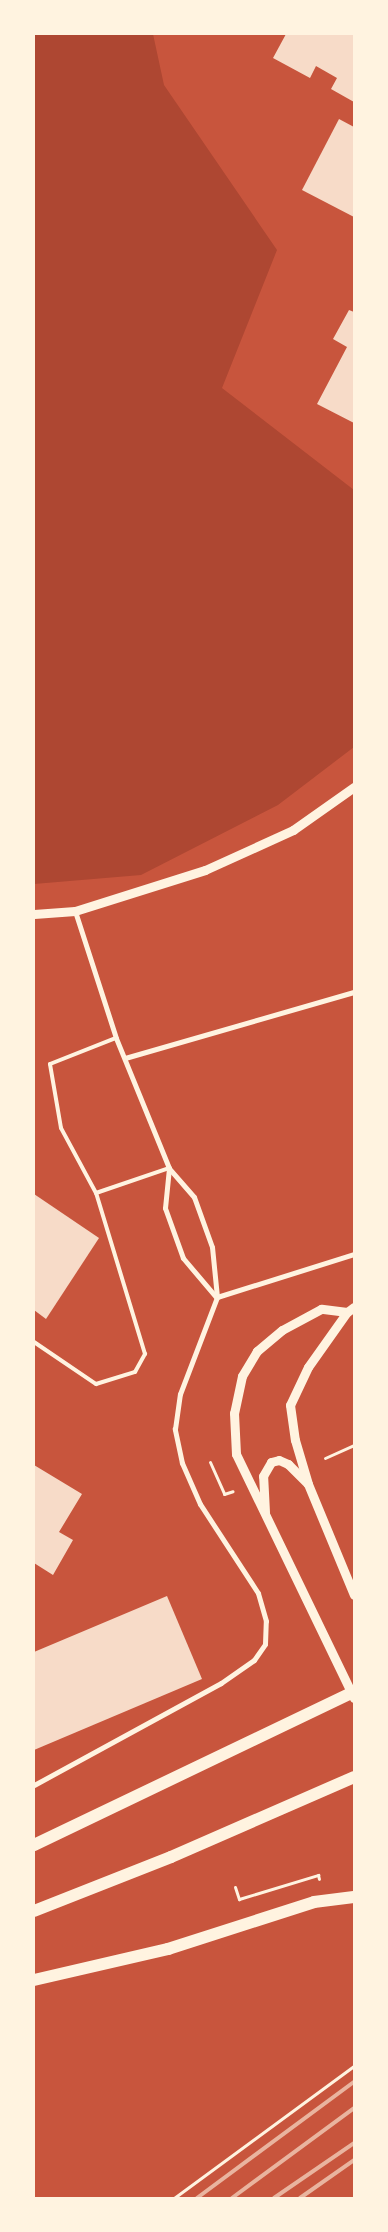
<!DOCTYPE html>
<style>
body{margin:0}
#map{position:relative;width:388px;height:2232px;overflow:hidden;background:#c8553d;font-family:"Nunito Sans",sans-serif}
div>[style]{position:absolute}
.green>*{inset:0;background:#ae4732}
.building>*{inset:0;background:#f7dbc8}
.path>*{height:3px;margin:-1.5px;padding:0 1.5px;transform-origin:1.5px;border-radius:1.5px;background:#fff3e0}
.service>*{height:4px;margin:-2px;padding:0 2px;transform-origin:2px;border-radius:2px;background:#fff3e0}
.minor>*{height:5px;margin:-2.5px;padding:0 2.5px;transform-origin:2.5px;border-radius:2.5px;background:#fff3e0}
.tertiary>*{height:9px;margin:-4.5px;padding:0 4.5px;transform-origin:4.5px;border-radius:4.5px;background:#fff3e0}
.primary>*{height:12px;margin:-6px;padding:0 6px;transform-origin:6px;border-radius:6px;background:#fff3e0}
.rail>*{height:4px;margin:-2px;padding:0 2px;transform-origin:2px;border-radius:2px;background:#e9b49f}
span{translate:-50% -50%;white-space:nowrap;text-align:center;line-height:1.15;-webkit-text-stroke:5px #fff3e0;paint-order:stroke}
.frame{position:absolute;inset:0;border:35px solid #fff3e0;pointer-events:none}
</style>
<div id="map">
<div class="green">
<div style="clip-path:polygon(34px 34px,153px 34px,164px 85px,277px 250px,222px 388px,354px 490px,354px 747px,278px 805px,141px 875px,34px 884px)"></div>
</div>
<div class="building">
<div style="clip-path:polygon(286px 34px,354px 34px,354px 102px,331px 89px,337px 78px,316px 66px,310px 78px,273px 58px)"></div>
<div style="clip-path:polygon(339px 119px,354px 127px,354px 217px,302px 190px)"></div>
<div style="clip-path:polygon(349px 310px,354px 312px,354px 423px,317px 404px,347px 347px,333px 339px)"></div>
<div style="clip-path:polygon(34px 1194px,99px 1238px,46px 1319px,34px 1310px)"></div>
<div style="clip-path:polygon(34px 1465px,82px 1494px,59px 1532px,73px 1540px,53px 1575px,34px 1563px)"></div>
<div style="clip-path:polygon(167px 1596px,202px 1679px,34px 1750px,34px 1652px)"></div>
</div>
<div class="path">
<div style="left:325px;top:1458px;width:32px;rotate:-24deg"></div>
<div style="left:210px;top:1462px;width:35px;rotate:66deg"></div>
<div style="left:224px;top:1494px;width:9px;rotate:-18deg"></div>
<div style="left:235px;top:1887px;width:13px;rotate:72deg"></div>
<div style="left:239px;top:1899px;width:83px;rotate:-16.9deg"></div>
<div style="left:318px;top:1875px;width:4px;rotate:76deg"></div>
<div style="left:174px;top:2198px;width:223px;rotate:-36.3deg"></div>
</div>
<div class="service">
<div style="left:96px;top:1193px;width:77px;rotate:-18.9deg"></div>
<div style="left:34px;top:1342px;width:75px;rotate:34.1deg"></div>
<div style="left:96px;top:1384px;width:41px;rotate:-17.1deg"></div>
<div style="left:135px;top:1372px;width:21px;rotate:-61deg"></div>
<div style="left:145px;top:1354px;width:168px;rotate:-106.9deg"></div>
<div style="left:96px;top:1193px;width:74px;rotate:-118.3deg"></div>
<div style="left:61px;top:1128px;width:65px;rotate:-99.8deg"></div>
<div style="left:50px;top:1064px;width:71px;rotate:-21.5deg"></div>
</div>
<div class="minor">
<div style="left:125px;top:1058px;width:238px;rotate:-16.1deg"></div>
<div style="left:169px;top:1168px;width:40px;rotate:95.7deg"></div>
<div style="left:165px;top:1208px;width:53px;rotate:70.2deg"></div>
<div style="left:183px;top:1258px;width:51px;rotate:49.8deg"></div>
<div style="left:217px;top:1297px;width:144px;rotate:-17.4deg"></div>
<div style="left:34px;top:1785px;width:213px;rotate:-28.6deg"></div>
<div style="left:221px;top:1683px;width:40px;rotate:-34.9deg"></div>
<div style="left:254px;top:1660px;width:19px;rotate:-55deg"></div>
<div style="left:265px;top:1644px;width:23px;rotate:-88deg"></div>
<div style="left:266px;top:1621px;width:29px;rotate:-106deg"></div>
<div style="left:258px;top:1593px;width:106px;rotate:-123.1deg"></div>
<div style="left:200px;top:1504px;width:45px;rotate:-113.7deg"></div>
<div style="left:182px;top:1463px;width:35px;rotate:-102deg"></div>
<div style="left:175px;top:1429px;width:35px;rotate:-82deg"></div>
<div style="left:180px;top:1394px;width:104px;rotate:-69.1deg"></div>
<div style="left:217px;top:1297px;width:50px;rotate:-95.7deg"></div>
<div style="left:212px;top:1247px;width:53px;rotate:-109.8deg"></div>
<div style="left:194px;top:1197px;width:38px;rotate:-131deg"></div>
<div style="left:169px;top:1168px;width:140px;rotate:-112.2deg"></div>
<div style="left:116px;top:1038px;width:133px;rotate:-107.9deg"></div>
</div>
<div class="tertiary">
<div style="left:34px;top:914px;width:41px;rotate:-4.2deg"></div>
<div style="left:75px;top:911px;width:136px;rotate:-17.5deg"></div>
<div style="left:205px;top:870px;width:97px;rotate:-24.4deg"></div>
<div style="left:293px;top:830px;width:75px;rotate:-35.2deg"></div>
<div style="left:354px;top:1307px;width:9px;rotate:144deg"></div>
<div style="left:347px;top:1312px;width:67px;rotate:125.3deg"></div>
<div style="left:308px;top:1367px;width:42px;rotate:115.3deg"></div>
<div style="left:290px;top:1405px;width:35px;rotate:82deg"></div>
<div style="left:295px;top:1440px;width:46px;rotate:73.5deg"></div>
<div style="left:308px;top:1484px;width:120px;rotate:67.5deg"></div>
<div style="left:347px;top:1312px;width:26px;rotate:-173deg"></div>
<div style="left:321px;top:1309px;width:44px;rotate:151.7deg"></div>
<div style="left:282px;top:1330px;width:33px;rotate:140deg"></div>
<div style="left:257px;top:1351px;width:29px;rotate:121deg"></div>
<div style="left:242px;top:1376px;width:38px;rotate:102deg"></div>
<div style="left:234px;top:1413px;width:41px;rotate:87.2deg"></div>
<div style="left:236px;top:1454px;width:271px;rotate:64.2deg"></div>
<div style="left:265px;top:1512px;width:36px;rotate:-93deg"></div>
<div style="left:263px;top:1476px;width:16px;rotate:-60deg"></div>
<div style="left:271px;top:1462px;width:8px;rotate:-14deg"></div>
<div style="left:279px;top:1460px;width:10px;rotate:24deg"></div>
<div style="left:288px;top:1464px;width:27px;rotate:45deg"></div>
</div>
<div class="primary">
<div style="left:34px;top:1845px;width:355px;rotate:-25.6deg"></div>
<div style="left:34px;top:1911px;width:147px;rotate:-21.5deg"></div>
<div style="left:171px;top:1857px;width:200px;rotate:-23.6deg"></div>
<div style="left:34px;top:1980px;width:138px;rotate:-13deg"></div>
<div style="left:168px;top:1949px;width:153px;rotate:-17.8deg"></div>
<div style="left:314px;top:1902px;width:40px;rotate:-7.1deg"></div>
</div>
<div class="rail">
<div style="left:197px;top:2198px;width:195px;rotate:-36.5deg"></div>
<div style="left:232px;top:2198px;width:152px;rotate:-36.4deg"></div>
<div style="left:274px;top:2198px;width:97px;rotate:-34.5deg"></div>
<div style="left:300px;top:2198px;width:66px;rotate:-35.1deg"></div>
</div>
<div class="frame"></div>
</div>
